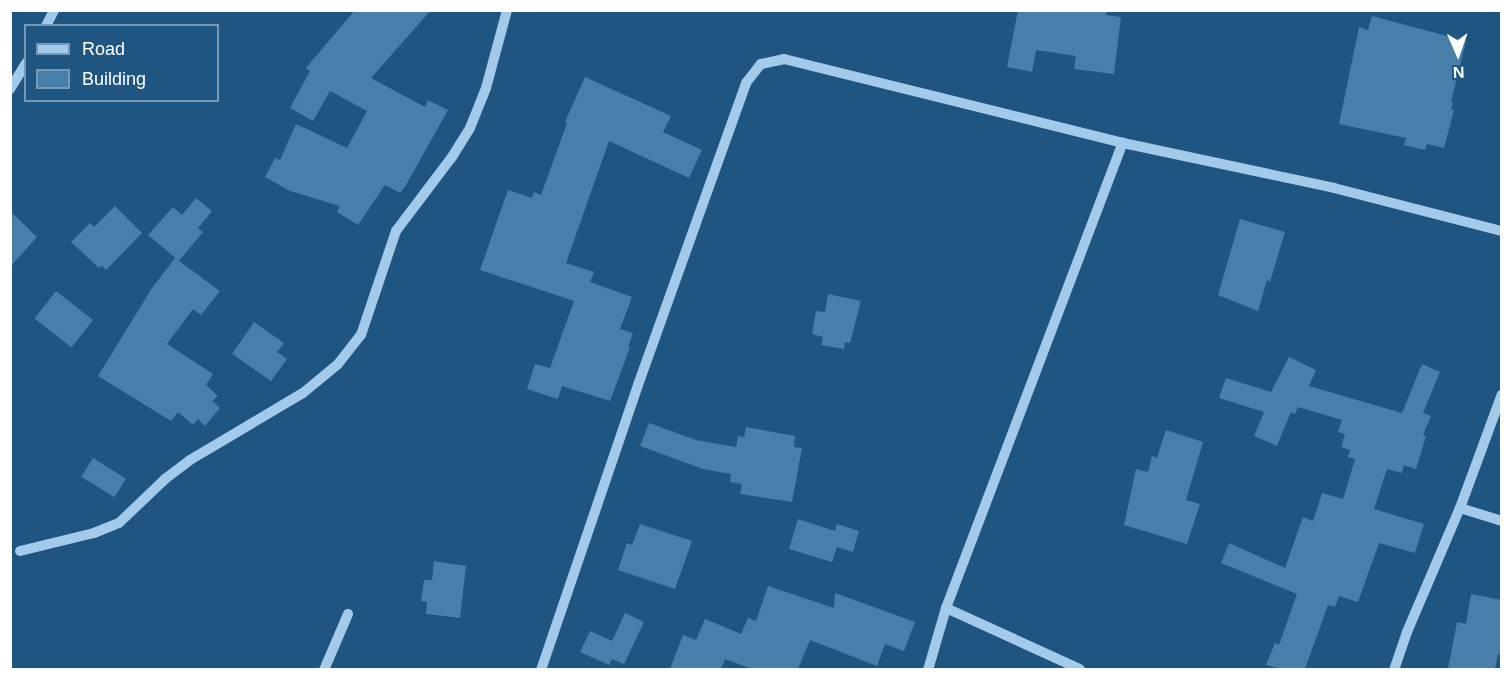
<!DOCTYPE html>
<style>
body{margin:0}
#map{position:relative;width:1512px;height:680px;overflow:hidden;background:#1e5581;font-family:Arial,sans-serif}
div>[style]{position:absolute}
.building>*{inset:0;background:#477faa;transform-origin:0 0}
.minor>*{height:10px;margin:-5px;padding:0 5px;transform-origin:5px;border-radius:5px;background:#a3cbe9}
span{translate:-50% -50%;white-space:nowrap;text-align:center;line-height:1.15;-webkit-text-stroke:5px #1e5581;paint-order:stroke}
.frame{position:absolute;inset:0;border:12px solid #fff;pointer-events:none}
.legend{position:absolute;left:24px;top:24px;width:195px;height:78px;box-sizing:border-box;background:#1e5581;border:2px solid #7899b3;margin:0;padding:8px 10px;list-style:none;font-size:18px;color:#fff}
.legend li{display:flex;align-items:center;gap:12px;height:30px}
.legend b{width:30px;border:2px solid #7899b3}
.north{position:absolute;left:1428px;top:24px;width:60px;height:60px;-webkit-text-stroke:4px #1e5581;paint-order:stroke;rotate:178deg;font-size:16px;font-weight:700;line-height:24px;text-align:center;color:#fff}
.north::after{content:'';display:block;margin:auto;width:21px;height:27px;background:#fff;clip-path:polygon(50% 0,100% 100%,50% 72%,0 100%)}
</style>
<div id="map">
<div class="building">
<div style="clip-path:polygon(355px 10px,431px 10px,371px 78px,425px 107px,428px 100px,448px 110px,406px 185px,400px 193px,385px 185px,358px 225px,337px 212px,340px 206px,290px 191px,265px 177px,275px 158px,280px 160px,296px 124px,347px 148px,367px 111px,330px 91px,313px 121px,290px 108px,310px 71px,306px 68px)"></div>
<div style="clip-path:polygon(1018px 10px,1107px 10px,1106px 15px,1121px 17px,1114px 74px,1074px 69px,1076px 56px,1036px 50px,1032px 72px,1007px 67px)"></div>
<div style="clip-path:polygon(1372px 16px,1466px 41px,1451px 102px,1453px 103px,1451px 109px,1454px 110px,1444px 148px,1427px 144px,1425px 150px,1404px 145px,1406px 138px,1339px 124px,1359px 27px,1368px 30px)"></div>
<div style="clip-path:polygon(585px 77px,671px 116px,663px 132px,702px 150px,689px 178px,609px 141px,566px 263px,594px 272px,590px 282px,632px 297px,620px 329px,633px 333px,628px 347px,630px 347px,610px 401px,562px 386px,558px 399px,527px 389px,535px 364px,550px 368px,574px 301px,480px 270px,508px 190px,532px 198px,534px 192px,541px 195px,567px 123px,565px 122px)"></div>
<div style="clip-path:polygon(196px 198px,212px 211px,198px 228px,203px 232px,179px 261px,148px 235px,173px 207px,182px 215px)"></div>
<div style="clip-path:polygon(115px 206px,142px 233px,106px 270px,102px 266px,99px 268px,71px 242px,90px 223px,94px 227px)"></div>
<div style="clip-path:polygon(10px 211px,37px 237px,10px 267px)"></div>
<div style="clip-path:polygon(1240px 219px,1285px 232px,1270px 282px,1267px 280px,1258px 311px,1218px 295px)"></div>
<div style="clip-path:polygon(175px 258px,220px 291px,201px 315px,193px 309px,167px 344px,213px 374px,206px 385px,218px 396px,212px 401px,220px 408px,205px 426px,198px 419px,193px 425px,178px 412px,171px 421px,98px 376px,152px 288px)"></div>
<div style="left:56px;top:291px;width:47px;height:35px;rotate:38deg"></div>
<div style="clip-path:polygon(828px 294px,861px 301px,850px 343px,845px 342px,844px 349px,821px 345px,823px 337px,812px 334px,816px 311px,825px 312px)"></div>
<div style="clip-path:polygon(254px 322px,284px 343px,277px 352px,287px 359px,271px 381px,232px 354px)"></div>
<div style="clip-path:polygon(1289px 357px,1316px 370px,1309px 386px,1402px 413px,1422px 364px,1440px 372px,1423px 413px,1431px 416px,1423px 435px,1426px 436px,1416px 469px,1404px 465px,1402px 473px,1387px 469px,1374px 509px,1424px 524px,1415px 553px,1379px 543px,1358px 602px,1339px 596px,1335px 607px,1328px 605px,1305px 669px,1281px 669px,1266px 665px,1275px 643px,1279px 645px,1297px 594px,1221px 563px,1229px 543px,1285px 568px,1303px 517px,1313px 521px,1322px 493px,1343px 499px,1355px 459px,1348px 457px,1350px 450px,1341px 447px,1345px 434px,1338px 432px,1342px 420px,1298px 407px,1295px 414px,1291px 412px,1277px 446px,1254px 436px,1264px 412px,1219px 398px,1226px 378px,1271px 392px)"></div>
<div style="clip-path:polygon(649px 423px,696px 440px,736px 447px,738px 436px,744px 437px,746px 427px,795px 436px,794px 447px,802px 448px,792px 502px,740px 494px,742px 484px,730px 482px,731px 474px,703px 469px,640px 446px)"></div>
<div style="clip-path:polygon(1166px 430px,1203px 442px,1186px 500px,1200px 504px,1187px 544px,1124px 525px,1136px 469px,1148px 472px,1152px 456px,1157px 458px)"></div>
<div style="left:93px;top:458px;width:39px;height:22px;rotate:32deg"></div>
<div style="clip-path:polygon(798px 519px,835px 531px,837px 524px,859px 531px,853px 552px,837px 547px,832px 562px,789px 549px)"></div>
<div style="clip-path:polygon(640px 524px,692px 541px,675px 589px,618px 570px,627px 543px,632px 545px)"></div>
<div style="clip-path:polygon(434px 561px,466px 566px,460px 618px,426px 614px,427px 602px,421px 601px,424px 580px,432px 580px)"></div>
<div style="clip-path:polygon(768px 586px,834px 608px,835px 593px,915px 622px,904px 651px,885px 644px,877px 666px,810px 640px,798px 669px,752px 669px,725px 659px,721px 669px,670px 669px,683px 635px,696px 640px,705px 619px,741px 634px,748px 618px,756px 621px)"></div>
<div style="clip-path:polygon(1471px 594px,1502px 600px,1502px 655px,1498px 654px,1495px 669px,1448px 669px,1457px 622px,1466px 624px)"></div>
<div style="clip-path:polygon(625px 613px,644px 622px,624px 664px,612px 659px,609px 665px,580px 652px,590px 631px,612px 641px)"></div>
</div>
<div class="minor">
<div style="left:46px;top:26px;width:18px;rotate:-63deg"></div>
<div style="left:10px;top:89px;width:31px;rotate:-58deg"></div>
<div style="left:1460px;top:508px;width:44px;rotate:17.2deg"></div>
<div style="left:20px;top:551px;width:76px;rotate:-13.7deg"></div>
<div style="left:94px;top:533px;width:27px;rotate:-22deg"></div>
<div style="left:119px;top:523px;width:64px;rotate:-43.7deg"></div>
<div style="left:165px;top:479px;width:31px;rotate:-37deg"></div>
<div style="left:190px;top:460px;width:131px;rotate:-30.7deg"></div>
<div style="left:303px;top:393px;width:45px;rotate:-39.6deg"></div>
<div style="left:338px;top:364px;width:37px;rotate:-52deg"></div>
<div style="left:361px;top:335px;width:110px;rotate:-71.4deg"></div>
<div style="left:396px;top:231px;width:93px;rotate:-52.9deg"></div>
<div style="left:452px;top:157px;width:34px;rotate:-58deg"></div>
<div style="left:470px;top:128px;width:43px;rotate:-68.2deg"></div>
<div style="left:486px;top:88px;width:81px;rotate:-74.9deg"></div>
<div style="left:946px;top:608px;width:147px;rotate:24.5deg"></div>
<div style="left:324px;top:670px;width:61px;rotate:-66.8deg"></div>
<div style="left:541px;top:670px;width:301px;rotate:-71.2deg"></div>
<div style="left:638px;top:385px;width:321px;rotate:-70.3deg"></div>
<div style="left:746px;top:83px;width:24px;rotate:-52deg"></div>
<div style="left:761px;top:64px;width:24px;rotate:-12deg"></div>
<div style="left:784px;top:59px;width:349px;rotate:13.9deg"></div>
<div style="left:1123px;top:143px;width:216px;rotate:12deg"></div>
<div style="left:1334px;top:188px;width:173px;rotate:14.4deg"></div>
<div style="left:928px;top:670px;width:65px;rotate:-73.8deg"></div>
<div style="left:946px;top:608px;width:498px;rotate:-69.2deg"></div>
<div style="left:1394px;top:670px;width:40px;rotate:-71.1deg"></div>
<div style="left:1407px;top:632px;width:135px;rotate:-66.9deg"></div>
<div style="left:1460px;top:508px;width:121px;rotate:-69.8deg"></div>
</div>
<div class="frame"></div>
<ul class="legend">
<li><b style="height:8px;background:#a3cbe9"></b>Road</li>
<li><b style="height:16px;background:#477faa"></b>Building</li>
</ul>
<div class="north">N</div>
</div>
